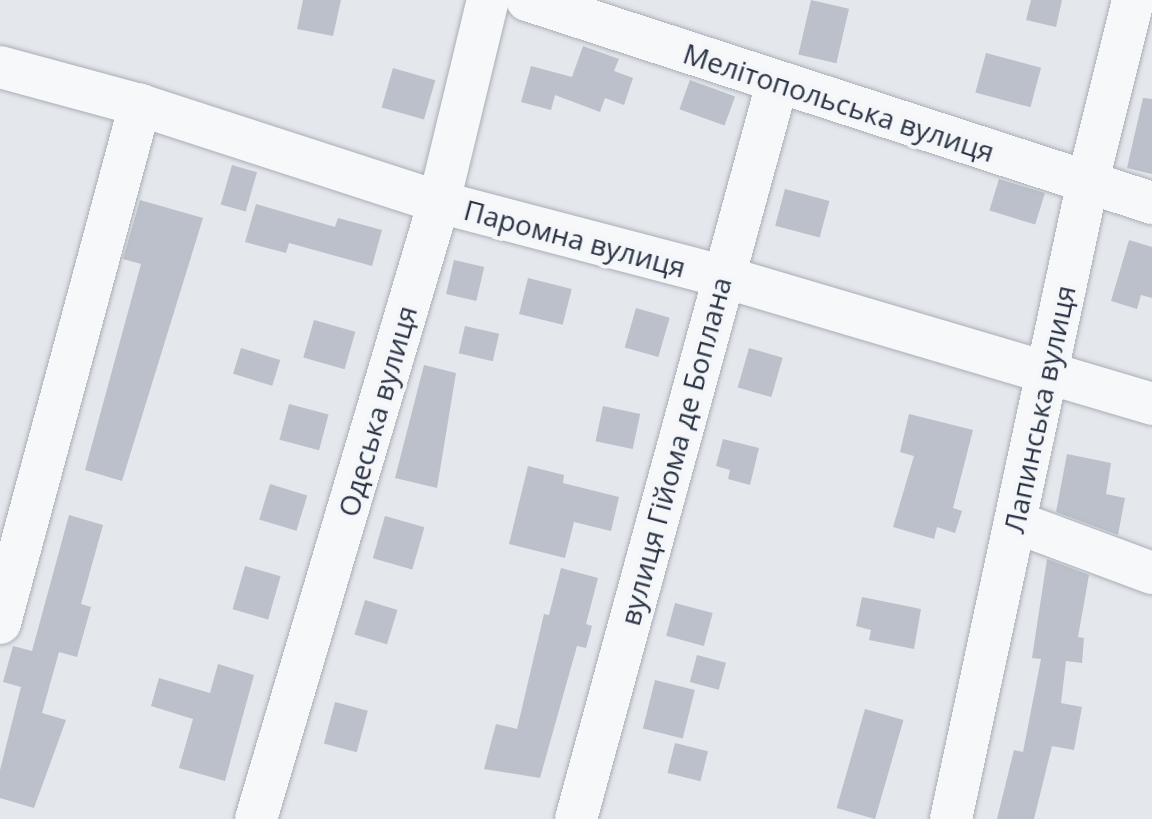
<!DOCTYPE html>
<meta charset="utf-8">
<style>
body{margin:0}
#map{position:relative;width:1152px;height:819px;overflow:hidden;background:#e4e7ec;font-family:"Open Sans",sans-serif}
div>[style]{position:absolute}
.building>*{inset:0;background:#bbc0ca;transform-origin:0 0}
.roads{filter:drop-shadow(0 0 2px #a9aeb7) drop-shadow(0 0 2px #a9aeb7)}
.minor>*{height:42px;margin:-21px;padding:0 21px;transform-origin:21px;border-radius:21px;background:#f7f8fa}
span{translate:-50% -50%;white-space:nowrap;text-align:center;line-height:1.15;-webkit-text-stroke:8px #f4f6f9;paint-order:stroke}
.street-label{font-size:28px;color:#2b3445}
</style>
<div id="map">
<div class="building">
<div style="clip-path:polygon(303px 0,341px 0,333px 36px,297px 29px)"></div>
<div style="left:811px;top:0;width:39px;height:56px;rotate:13deg"></div>
<div style="clip-path:polygon(1031px 0,1062px 0,1056px 27px,1026px 20px)"></div>
<div style="clip-path:polygon(583px 46px,619px 59px,614px 71px,633px 78px,624px 105px,605px 98px,600px 112px,555px 95px,551px 110px,521px 102px,531px 66px,572px 77px)"></div>
<div style="left:986px;top:53px;width:57px;height:41px;rotate:15deg"></div>
<div style="left:393px;top:68px;width:44px;height:41px;rotate:16deg"></div>
<div style="left:690px;top:80px;width:48px;height:31px;rotate:20deg"></div>
<div style="clip-path:polygon(1143px 98px,1152px 99px,1152px 174px,1127px 168px)"></div>
<div style="left:232px;top:165px;width:26px;height:41px;rotate:16deg"></div>
<div style="left:999px;top:179px;width:48px;height:33px;rotate:17deg"></div>
<div style="left:785px;top:189px;width:46px;height:38px;rotate:15deg"></div>
<div style="clip-path:polygon(140px 200px,203px 218px,122px 481px,85px 470px,141px 264px,123px 259px)"></div>
<div style="clip-path:polygon(256px 204px,335px 227px,338px 218px,382px 230px,372px 266px,289px 243px,286px 253px,245px 242px)"></div>
<div style="clip-path:polygon(1129px 240px,1152px 247px,1152px 298px,1141px 295px,1137px 309px,1111px 301px)"></div>
<div style="left:454px;top:260px;width:31px;height:35px;rotate:13deg"></div>
<div style="left:528px;top:278px;width:45px;height:37px;rotate:14deg"></div>
<div style="left:636px;top:308px;width:35px;height:41px;rotate:16deg"></div>
<div style="left:314px;top:320px;width:43px;height:39px;rotate:16deg"></div>
<div style="left:465px;top:326px;width:35px;height:28px;rotate:13deg"></div>
<div style="left:241px;top:348px;width:41px;height:27px;rotate:17deg"></div>
<div style="left:749px;top:348px;width:35px;height:41px;rotate:16deg"></div>
<div style="clip-path:polygon(424px 365px,456px 373px,437px 488px,395px 478px)"></div>
<div style="left:289px;top:404px;width:41px;height:37px;rotate:15deg"></div>
<div style="left:603px;top:406px;width:38px;height:36px;rotate:12deg"></div>
<div style="clip-path:polygon(909px 414px,973px 430px,953px 508px,962px 511px,955px 533px,937px 527px,934px 539px,893px 527px,914px 456px,900px 452px)"></div>
<div style="clip-path:polygon(723px 439px,759px 448px,750px 485px,728px 479px,730px 470px,716px 466px)"></div>
<div style="clip-path:polygon(1067px 454px,1111px 463px,1106px 494px,1125px 498px,1118px 535px,1056px 512px)"></div>
<div style="clip-path:polygon(528px 466px,564px 475px,563px 483px,619px 497px,611px 531px,574px 522px,565px 558px,509px 544px)"></div>
<div style="left:270px;top:484px;width:39px;height:37px;rotate:17deg"></div>
<div style="clip-path:polygon(69px 515px,103px 525px,81px 604px,91px 607px,77px 657px,59px 652px,42px 713px,66px 720px,34px 808px,0 798px,0 770px,21px 687px,3px 682px,13px 646px,32px 651px)"></div>
<div style="left:385px;top:516px;width:41px;height:44px;rotate:16deg"></div>
<div style="clip-path:polygon(1047px 559px,1089px 575px,1078px 637px,1084px 638px,1082px 663px,1066px 661px,1061px 703px,1082px 707px,1074px 750px,1052px 746px,1034px 819px,997px 819px,1014px 750px,1023px 752px,1041px 659px,1032px 658px)"></div>
<div style="left:245px;top:566px;width:37px;height:45px;rotate:16deg"></div>
<div style="clip-path:polygon(561px 568px,598px 578px,586px 624px,592px 626px,586px 648px,577px 646px,540px 778px,484px 769px,496px 724px,517px 729px,544px 614px,549px 615px)"></div>
<div style="clip-path:polygon(862px 597px,921px 609px,914px 649px,869px 640px,871px 630px,856px 626px)"></div>
<div style="left:365px;top:600px;width:34px;height:36px;rotate:17deg"></div>
<div style="left:675px;top:603px;width:39px;height:34px;rotate:15deg"></div>
<div style="left:697px;top:655px;width:30px;height:28px;rotate:15deg"></div>
<div style="clip-path:polygon(218px 664px,254px 675px,225px 781px,179px 768px,193px 719px,151px 706px,159px 678px,210px 693px)"></div>
<div style="left:655px;top:680px;width:41px;height:50px;rotate:14deg"></div>
<div style="left:335px;top:702px;width:34px;height:43px;rotate:15deg"></div>
<div style="left:865px;top:709px;width:40px;height:103px;rotate:16deg"></div>
<div style="left:675px;top:743px;width:34px;height:31px;rotate:14deg"></div>
</div>
<div class="roads">
<div class="minor">
<div style="left:527px;top:0;width:657px;rotate:17.99deg"></div>
<div style="left:0;top:67px;width:145px;rotate:15.2deg"></div>
<div style="left:140px;top:105px;width:314px;rotate:18deg"></div>
<div style="left:439px;top:202px;width:292px;rotate:14.7deg"></div>
<div style="left:721px;top:276px;width:450px;rotate:16.5deg"></div>
<div style="left:1015px;top:522px;width:146px;rotate:20.4deg"></div>
<div style="left:0;top:623px;width:537px;rotate:-74.88deg"></div>
<div style="left:256px;top:819px;width:644px;rotate:-73.48deg"></div>
<div style="left:439px;top:202px;width:208px;rotate:-76.4deg"></div>
<div style="left:576px;top:819px;width:762px;rotate:-74.71deg"></div>
<div style="left:951px;top:819px;width:653px;rotate:-77.88deg"></div>
<div style="left:1088px;top:181px;width:187px;rotate:-76deg"></div>
</div>
</div>
<div class="street-label">
<span style="left:839px;top:102px;rotate:18deg">Мелітопольська вулиця</span>
<span style="left:575px;top:238px;rotate:15deg">Паромна вулиця</span>
<span style="left:1039px;top:409px;rotate:-78deg">Лапинська вулиця</span>
<span style="left:377px;top:411px;rotate:-74deg">Одеська вулиця</span>
<span style="left:675px;top:451px;rotate:-75deg">вулиця Гійома де Боплана</span>
</div>
</div>
